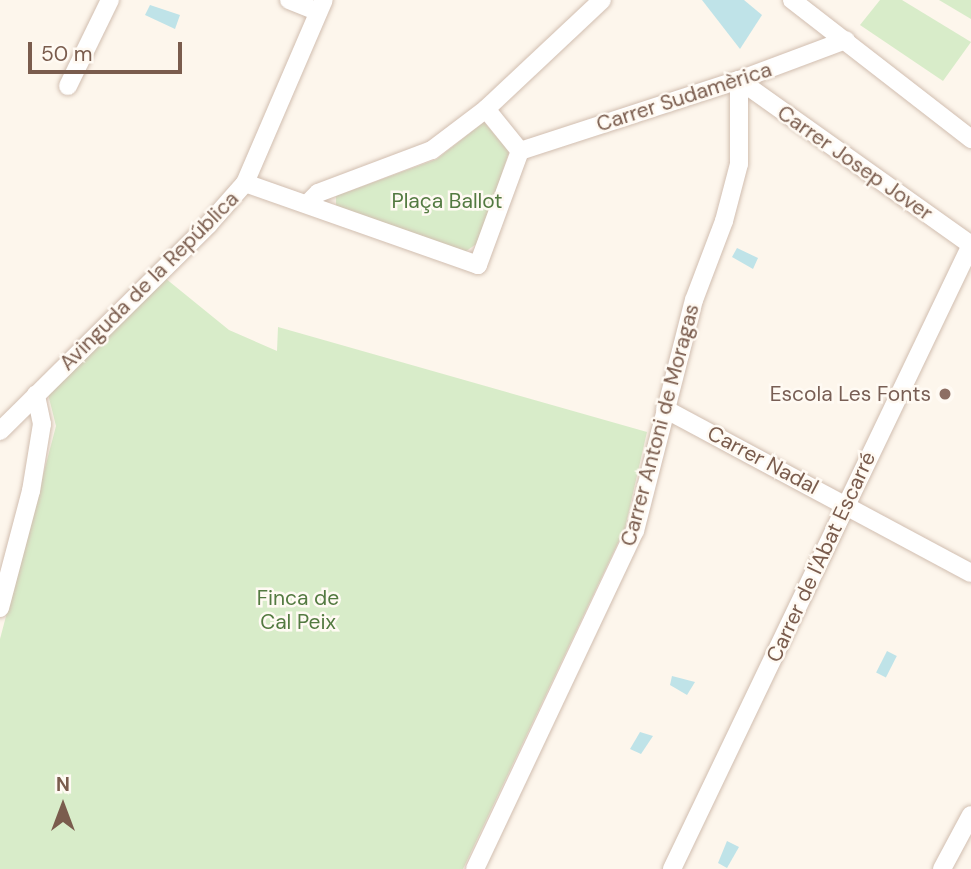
<!DOCTYPE html>
<meta charset="utf-8">
<style>
body{margin:0}
#map{position:relative;width:971px;height:869px;overflow:hidden;background:#fdf6ec;font-family:"DM Sans",sans-serif}
div>[style]{position:absolute}
.green>*{inset:0;background:#d8ecc9}
.water>*{inset:0;background:#bfe3e8;transform-origin:0 0}
.roads{filter:drop-shadow(0 0 2px #d1beb0) drop-shadow(0 0 2px #d1beb0)}
.minor>*{height:18px;margin:-9px;padding:0 9px;transform-origin:9px;border-radius:9px;background:#fff}
.dots>*{width:19px;height:19px;translate:-50% -50%;box-sizing:border-box;border:4px solid #fffaf3;border-radius:50%}
span{translate:-50% -50%;white-space:nowrap;text-align:center;line-height:1.15;-webkit-text-stroke:5px #fffaf3;paint-order:stroke}
.street-label{font-size:21px;color:#7a5c4d}
.park-label{font-size:21px;color:#537a41}
.education-label{font-size:21px;color:#785e54}
.right{translate:-100% -50%;text-align:right}
.north{position:absolute;left:28px;top:771px;width:70px;height:70px;-webkit-text-stroke:5px #fffaf3;paint-order:stroke;rotate:0deg;font-size:19px;font-weight:700;line-height:28px;text-align:center;color:#7a5c4d}
.north::after{content:'';display:block;margin:auto;width:24px;height:32px;background:#7a5c4d;clip-path:polygon(50% 0,100% 100%,50% 72%,0 100%)}
.scale{position:absolute;left:28px;top:42px;width:154px;height:32px;box-sizing:border-box;border:4px solid #7a5c4d;border-top:0;padding-left:9px;font-size:21px;line-height:24px;white-space:nowrap;color:#7a5c4d;-webkit-text-stroke:5px #fffaf3;paint-order:stroke}
</style>
<div id="map">
<div class="green">
<div style="clip-path:polygon(880px 0,902px 0,971px 42px,943px 81px,860px 25px)"></div>
<div style="clip-path:polygon(939px 0,971px 0,971px 19px)"></div>
<div style="clip-path:polygon(484px 122px,509px 152px,479px 242px,465px 252px,336px 208px,336px 196px,437px 159px)"></div>
<div style="clip-path:polygon(165px 278px,229px 330px,277px 351px,278px 327px,647px 432px,625px 528px,463px 869px,0 869px,0 639px,56px 426px,48px 394px)"></div>
</div>
<div class="water">
<div style="clip-path:polygon(702px 0,744px 0,762px 15px,740px 49px)"></div>
<div style="clip-path:polygon(150px 5px,180px 15px,175px 29px,145px 15px)"></div>
<div style="clip-path:polygon(737px 248px,758px 258px,753px 269px,732px 257px)"></div>
<div style="left:887px;top:651px;width:11px;height:24px;rotate:27deg"></div>
<div style="clip-path:polygon(672px 676px,695px 682px,687px 695px,670px 685px)"></div>
<div style="clip-path:polygon(640px 732px,653px 736px,641px 754px,630px 749px)"></div>
<div style="clip-path:polygon(727px 841px,739px 847px,727px 868px,718px 863px)"></div>
</div>
<div class="roads">
<div class="minor">
<div style="left:289px;top:0;width:31px;rotate:22deg"></div>
<div style="left:792px;top:0;width:227px;rotate:37.8deg"></div>
<div style="left:739px;top:80px;width:285px;rotate:35.4deg"></div>
<div style="left:68px;top:86px;width:96px;rotate:-64deg"></div>
<div style="left:486px;top:109px;width:54px;rotate:51deg"></div>
<div style="left:520px;top:151px;width:230px;rotate:-18deg"></div>
<div style="left:739px;top:80px;width:114px;rotate:-20.5deg"></div>
<div style="left:245px;top:183px;width:247px;rotate:19.4deg"></div>
<div style="left:478px;top:265px;width:121px;rotate:-69.8deg"></div>
<div style="left:308px;top:203px;width:14px;rotate:-45deg"></div>
<div style="left:318px;top:193px;width:122px;rotate:-20.7deg"></div>
<div style="left:432px;top:150px;width:68px;rotate:-37.2deg"></div>
<div style="left:486px;top:109px;width:159px;rotate:-43.2deg"></div>
<div style="left:665px;top:409px;width:347px;rotate:28.2deg"></div>
<div style="left:0;top:431px;width:293px;rotate:-44.7deg"></div>
<div style="left:208px;top:225px;width:56px;rotate:-48.6deg"></div>
<div style="left:245px;top:183px;width:199px;rotate:-66.7deg"></div>
<div style="left:0;top:608px;width:121px;rotate:-75.2deg"></div>
<div style="left:31px;top:491px;width:68px;rotate:-80.7deg"></div>
<div style="left:42px;top:424px;width:30px;rotate:-102deg"></div>
<div style="left:475px;top:869px;width:374px;rotate:-64.7deg"></div>
<div style="left:635px;top:531px;width:238px;rotate:-75.7deg"></div>
<div style="left:694px;top:300px;width:85px;rotate:-69.2deg"></div>
<div style="left:724px;top:221px;width:59px;rotate:-75.3deg"></div>
<div style="left:739px;top:164px;width:84px;rotate:-90deg"></div>
<div style="left:672px;top:869px;width:692px;rotate:-64.4deg"></div>
<div style="left:942px;top:869px;width:61px;rotate:-61.8deg"></div>
</div>
</div>
<div class="dots">
<div style="left:945px;top:394px;background:#8d6e63"></div>
</div>
<div class="street-label">
<span style="left:684px;top:97px;rotate:-18deg">Carrer Sudamèrica</span>
<span style="left:855px;top:163px;rotate:35deg">Carrer Josep Jover</span>
<span style="left:149px;top:281px;rotate:-45deg">Avinguda de la República</span>
<span style="left:660px;top:425px;rotate:-75deg">Carrer Antoni de Moragas</span>
<span style="left:763px;top:460px;rotate:28deg">Carrer Nadal</span>
<span style="left:821px;top:557px;rotate:-65deg">Carrer de l'Abat Escarré</span>
</div>
<div class="park-label">
<span style="left:447px;top:201px">Plaça Ballot</span>
<span style="left:298px;top:610px">Finca de<br>Cal Peix</span>
</div>
<div class="education-label">
<span class="right" style="left:931px;top:394px">Escola Les Fonts</span>
</div>
<div class="north">N</div>
<div class="scale">50 m</div>
</div>
